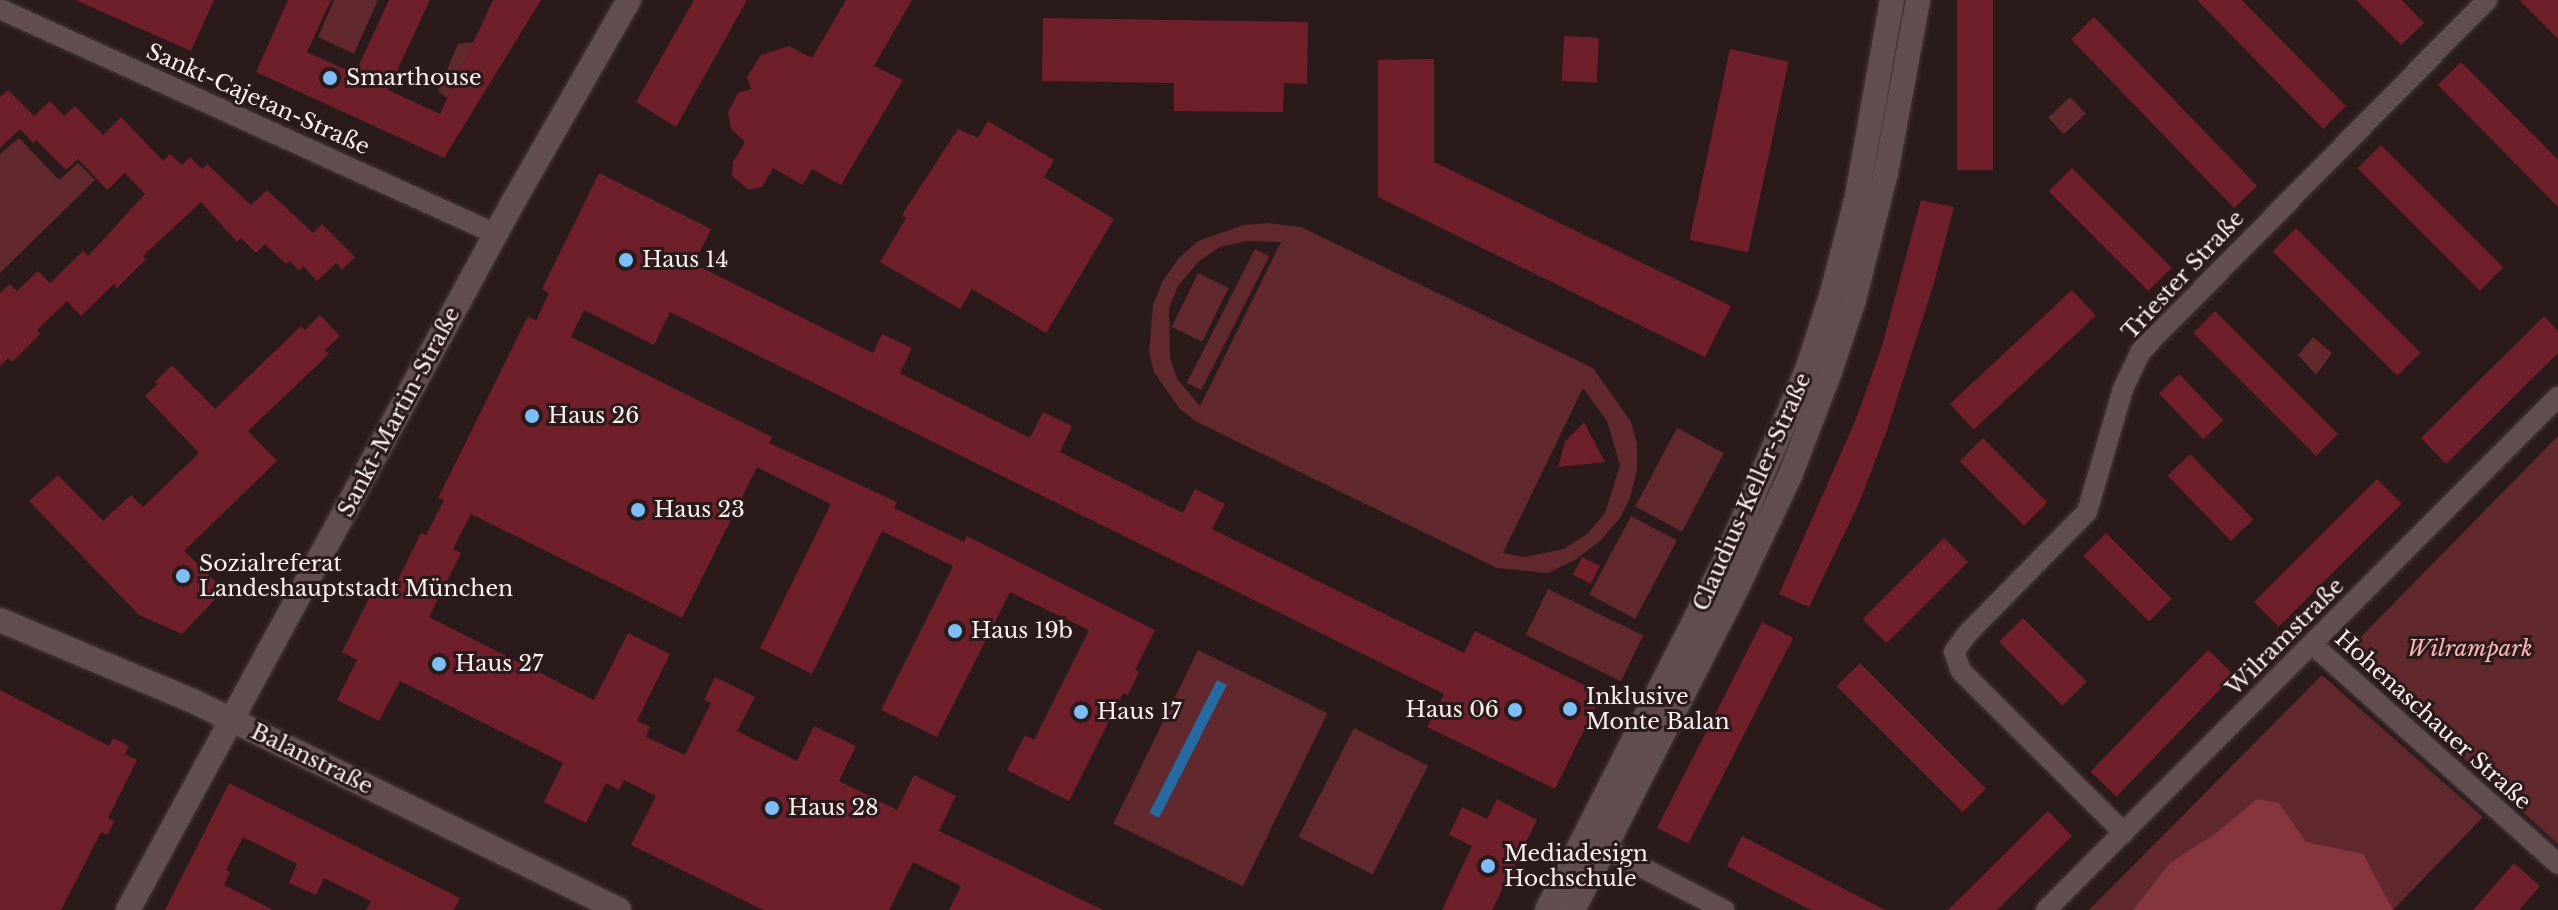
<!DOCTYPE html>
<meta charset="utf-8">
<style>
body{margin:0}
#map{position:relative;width:2558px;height:910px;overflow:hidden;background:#2b1a1a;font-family:"Libre Baskerville",serif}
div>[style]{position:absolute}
.green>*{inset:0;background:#61282d;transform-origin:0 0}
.forest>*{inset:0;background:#86353d}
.water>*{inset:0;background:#276aa2;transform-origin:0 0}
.building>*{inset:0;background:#6f1f2a;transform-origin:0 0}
.roads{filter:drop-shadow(0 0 2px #453838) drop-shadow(0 0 2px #453838)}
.street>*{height:20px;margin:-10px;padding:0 10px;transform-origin:10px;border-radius:10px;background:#624e4e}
.secondary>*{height:24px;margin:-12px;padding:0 12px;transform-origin:12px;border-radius:12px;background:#624e4e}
.dots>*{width:22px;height:22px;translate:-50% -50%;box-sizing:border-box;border:4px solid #2b1a1a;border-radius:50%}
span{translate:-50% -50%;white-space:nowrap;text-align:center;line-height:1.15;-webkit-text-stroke:6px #2b1a1a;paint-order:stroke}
.poi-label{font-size:22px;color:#fcefef}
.left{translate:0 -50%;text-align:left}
.right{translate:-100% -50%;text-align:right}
.street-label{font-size:22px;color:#fcefef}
.park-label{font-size:22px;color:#ffb6b9;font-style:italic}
</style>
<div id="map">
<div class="green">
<div style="clip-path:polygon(334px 0,378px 0,354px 54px,318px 37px)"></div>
<div style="clip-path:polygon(474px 42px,447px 98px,438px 91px,458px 44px)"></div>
<div style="left:2070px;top:97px;width:23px;height:30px;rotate:47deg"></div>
<div style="clip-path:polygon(19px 138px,59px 180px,78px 163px,95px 180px,0 273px,0 154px)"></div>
<div style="clip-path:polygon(evenodd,1269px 223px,1301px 227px,1593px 368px,1631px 422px,1637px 444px,1637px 470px,1630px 498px,1620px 518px,1600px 541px,1575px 560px,1548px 573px,1497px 568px,1195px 421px,1179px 408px,1154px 372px,1149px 352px,1153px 305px,1162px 282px,1179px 258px,1198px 241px,1244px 225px,1269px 223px,1248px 241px,1281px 242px,1200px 406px,1177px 379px,1170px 358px,1169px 308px,1178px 286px,1198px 262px,1220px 247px,1248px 241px,1269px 223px,1583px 388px,1607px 421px,1620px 465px,1605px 513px,1587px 534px,1564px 549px,1524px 557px,1503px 553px,1583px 388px)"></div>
<div style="left:1255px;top:249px;width:16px;height:150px;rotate:27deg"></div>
<div style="left:1198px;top:273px;width:34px;height:60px;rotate:26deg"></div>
<div style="clip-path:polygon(2313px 337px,2332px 353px,2316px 375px,2298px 355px)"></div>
<div style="left:1677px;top:428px;width:53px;height:89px;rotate:28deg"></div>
<div style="clip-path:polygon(2558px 436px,2558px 844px,2346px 652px)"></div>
<div style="left:1631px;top:516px;width:52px;height:89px;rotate:28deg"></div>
<div style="left:1548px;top:589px;width:106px;height:51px;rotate:26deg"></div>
<div style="left:1198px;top:650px;width:144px;height:193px;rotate:26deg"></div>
<div style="clip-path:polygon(2322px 675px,2483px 817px,2393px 910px,2089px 910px)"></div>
<div style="left:1354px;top:728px;width:83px;height:122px;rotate:27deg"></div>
</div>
<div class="forest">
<div style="clip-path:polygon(2257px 799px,2279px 803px,2306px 842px,2363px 854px,2393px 910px,2133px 910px,2170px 863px,2216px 833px)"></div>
</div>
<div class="water">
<div style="left:1217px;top:680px;width:11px;height:149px;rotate:27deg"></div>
</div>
<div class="building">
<div style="clip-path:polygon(75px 0,214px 0,191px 51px)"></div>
<div style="clip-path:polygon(288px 0,331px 0,307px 52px,355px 74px,389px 0,430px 0,388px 90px,440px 114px,493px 0,541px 0,444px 158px,256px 72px)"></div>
<div style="clip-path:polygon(694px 0,747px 0,676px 127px,636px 102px)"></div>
<div style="clip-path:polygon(846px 0,912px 0,874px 66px,903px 80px,841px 185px,812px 169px,803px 185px,773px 168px,762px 187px,749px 190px,732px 176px,733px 162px,745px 142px,731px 129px,728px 112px,738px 93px,751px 89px,747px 77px,761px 55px,789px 46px,812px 58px)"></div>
<div style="left:1957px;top:0;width:36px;height:170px"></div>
<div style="clip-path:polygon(2197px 0,2242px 0,2346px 106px,2323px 129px)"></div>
<div style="clip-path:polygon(2356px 0,2402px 0,2424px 23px,2401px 45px)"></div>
<div style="clip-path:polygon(2519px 0,2558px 0,2558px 39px)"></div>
<div style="left:2094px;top:17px;width:235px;height:32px;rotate:46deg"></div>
<div style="clip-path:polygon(1043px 18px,1308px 22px,1307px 84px,1284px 83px,1283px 112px,1174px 111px,1174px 83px,1042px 81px)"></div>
<div style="left:1564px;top:36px;width:35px;height:45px;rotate:3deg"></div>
<div style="left:1730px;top:49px;width:60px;height:195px;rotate:12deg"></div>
<div style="clip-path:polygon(1434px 59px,1434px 162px,1731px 306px,1705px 357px,1378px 197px,1378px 60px)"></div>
<div style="clip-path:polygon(2461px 62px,2558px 160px,2558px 207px,2438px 85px)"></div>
<div style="clip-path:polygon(8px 90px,34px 116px,50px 101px,64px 116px,75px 106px,103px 135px,121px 117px,163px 161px,170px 154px,182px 165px,190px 157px,202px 169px,207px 164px,251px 205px,267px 190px,313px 233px,322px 224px,355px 257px,342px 270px,336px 263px,317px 281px,303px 266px,299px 271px,290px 261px,286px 264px,265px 244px,256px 253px,241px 238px,237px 242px,201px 202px,143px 256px,146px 259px,117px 288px,114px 284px,81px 316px,67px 301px,37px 330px,40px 334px,12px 362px,8px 358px,0 366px,0 293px,10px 284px,17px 291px,38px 271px,50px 283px,83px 251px,88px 256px,145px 194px,125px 173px,107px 190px,78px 159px,66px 170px,36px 140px,33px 143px,20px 129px,0 148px,0 97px)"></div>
<div style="clip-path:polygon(988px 121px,1054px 160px,1044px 177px,1114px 219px,1046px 333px,972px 289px,960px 309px,880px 262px,906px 218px,902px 215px,958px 129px,978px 138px)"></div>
<div style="left:2381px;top:145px;width:173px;height:33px;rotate:45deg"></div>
<div style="left:2072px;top:168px;width:141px;height:33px;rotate:45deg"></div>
<div style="clip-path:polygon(599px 173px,711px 229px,694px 264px,873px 353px,882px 334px,912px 348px,900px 373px,1030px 438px,1043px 412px,1072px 426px,1060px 452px,1183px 513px,1195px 489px,1225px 504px,1212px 529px,1464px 653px,1475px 631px,1602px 694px,1555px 789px,1427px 727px,1444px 694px,670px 312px,654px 345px,584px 310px,571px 337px,772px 437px,769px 443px,897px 502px,894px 508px,964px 542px,967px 536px,1155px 630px,1135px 670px,1139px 672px,1128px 695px,1123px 693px,1069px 801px,1007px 770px,1025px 735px,1034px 740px,1089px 630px,1010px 592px,937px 737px,881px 710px,953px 566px,882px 531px,812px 674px,760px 648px,831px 504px,757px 467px,682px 618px,471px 514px,453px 549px,461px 553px,429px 617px,594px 700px,628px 633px,670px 654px,637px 721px,650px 727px,646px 737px,685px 755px,711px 703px,704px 700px,715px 677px,755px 697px,737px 731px,797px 761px,814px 726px,856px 746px,839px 781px,897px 810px,914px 775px,956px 796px,939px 831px,1103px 910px,949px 910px,961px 886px,913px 862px,889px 910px,763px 910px,631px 845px,656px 796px,624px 780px,619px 790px,606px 783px,586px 823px,544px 802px,563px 763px,400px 681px,379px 721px,337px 700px,357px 660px,342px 652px,373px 590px,389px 598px,421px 533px,426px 535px,444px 500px,438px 498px,528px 316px,536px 321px,549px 293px,542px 289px)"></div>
<div style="clip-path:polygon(1921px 200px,1954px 207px,1934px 283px,1887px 430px,1859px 503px,1809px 607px,1779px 594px,1856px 419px,1882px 346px)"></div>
<div style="left:2296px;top:228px;width:176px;height:33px;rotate:45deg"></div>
<div style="left:2072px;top:290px;width:35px;height:167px;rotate:47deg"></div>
<div style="left:2215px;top:311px;width:174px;height:31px;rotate:45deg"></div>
<div style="clip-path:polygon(320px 315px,340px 336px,325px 350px,329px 354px,248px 431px,277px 461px,184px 551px,224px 590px,182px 634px,139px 615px,29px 501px,58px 475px,103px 521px,131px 495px,143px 507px,199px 453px,145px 396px,158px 384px,155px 382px,172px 365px,215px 409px,301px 326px,305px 330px)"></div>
<div style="clip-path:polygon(2544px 316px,2558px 331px,2558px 353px,2446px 464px,2421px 438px)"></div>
<div style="left:2179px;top:374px;width:64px;height:28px;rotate:46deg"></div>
<div style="clip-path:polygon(1584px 422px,1605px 462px,1558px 467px,1565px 442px)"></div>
<div style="left:1983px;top:438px;width:91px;height:33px;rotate:45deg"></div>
<div style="left:2190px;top:454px;width:91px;height:31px;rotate:46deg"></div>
<div style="left:2377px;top:479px;width:35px;height:174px;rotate:45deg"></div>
<div style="left:2106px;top:533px;width:93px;height:32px;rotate:45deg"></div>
<div style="left:1944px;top:538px;width:34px;height:115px;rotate:45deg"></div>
<div style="left:1582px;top:557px;width:20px;height:20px;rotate:27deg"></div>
<div style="left:2023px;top:618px;width:90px;height:34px;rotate:45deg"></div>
<div style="left:1762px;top:622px;width:35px;height:231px;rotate:27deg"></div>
<div style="left:2208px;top:650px;width:36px;height:169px;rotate:44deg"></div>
<div style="left:1860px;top:663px;width:178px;height:33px;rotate:45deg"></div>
<div style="clip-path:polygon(0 690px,109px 746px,113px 738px,129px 746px,125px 754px,137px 760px,108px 818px,114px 821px,111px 828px,107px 835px,101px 832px,61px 910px,0 910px)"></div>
<div style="clip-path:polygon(229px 783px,460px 898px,454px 910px,366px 910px,371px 901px,324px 878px,316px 895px,289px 883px,297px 864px,243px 837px,226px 870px,230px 872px,224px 885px,273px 910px,165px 910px)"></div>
<div style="clip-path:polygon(1497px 799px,1537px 820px,1492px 910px,1442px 910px,1472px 846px,1449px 835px,1462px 807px,1487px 819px)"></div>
<div style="clip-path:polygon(2048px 811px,2072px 836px,1997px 910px,1948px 910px)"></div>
<div style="clip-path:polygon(1742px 836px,1821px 877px,1885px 910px,1811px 910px,1766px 887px,1727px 866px)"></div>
<div style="clip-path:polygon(2514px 863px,2540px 886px,2519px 910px,2473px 910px)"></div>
</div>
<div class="roads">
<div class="street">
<div style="left:0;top:9px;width:545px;rotate:24.4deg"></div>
<div style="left:2312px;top:644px;width:330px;rotate:41.8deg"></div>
<div style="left:2124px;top:833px;width:230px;rotate:-135.2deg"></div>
<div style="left:1961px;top:671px;width:20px;rotate:-110deg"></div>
<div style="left:1954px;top:652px;width:22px;rotate:-54deg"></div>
<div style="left:1967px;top:634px;width:171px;rotate:-45.5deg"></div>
<div style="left:2087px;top:512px;width:128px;rotate:-73.7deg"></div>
<div style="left:2123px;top:389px;width:42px;rotate:-64.7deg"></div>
<div style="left:2141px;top:351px;width:493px;rotate:-45.4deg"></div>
<div style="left:1593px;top:842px;width:148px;rotate:27.4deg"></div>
<div style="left:2046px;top:910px;width:725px;rotate:-45.06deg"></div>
</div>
<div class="secondary">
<div style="left:0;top:620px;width:212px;rotate:22.8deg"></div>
<div style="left:195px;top:702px;width:472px;rotate:26.1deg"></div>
<div style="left:128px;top:910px;width:804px;rotate:-61.46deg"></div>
<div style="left:512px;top:204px;width:235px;rotate:-60.2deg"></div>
<div style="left:1547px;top:910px;width:392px;rotate:-63deg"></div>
<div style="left:1725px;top:561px;width:211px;rotate:-66.8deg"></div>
<div style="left:1808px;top:367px;width:78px;rotate:-72deg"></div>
<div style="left:1832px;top:293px;width:100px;rotate:-75.5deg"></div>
<div style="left:1857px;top:196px;width:199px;rotate:-79.9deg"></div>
<div style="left:1573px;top:910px;width:359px;rotate:-63deg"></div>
<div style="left:1736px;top:590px;width:126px;rotate:-64.7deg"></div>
<div style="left:1790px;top:476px;width:111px;rotate:-69deg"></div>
<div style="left:1830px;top:372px;width:76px;rotate:-71.6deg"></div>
<div style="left:1854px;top:300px;width:131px;rotate:-75.9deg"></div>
<div style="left:1886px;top:173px;width:176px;rotate:-79.5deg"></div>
</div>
</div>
<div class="dots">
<div style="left:330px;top:78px;background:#7dbef9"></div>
<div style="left:626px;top:260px;background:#7dbef9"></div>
<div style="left:532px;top:416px;background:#7dbef9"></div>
<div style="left:638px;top:510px;background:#7dbef9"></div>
<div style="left:183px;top:576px;background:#7dbef9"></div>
<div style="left:955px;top:631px;background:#7dbef9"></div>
<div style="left:439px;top:664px;background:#7dbef9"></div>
<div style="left:1570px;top:709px;background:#7dbef9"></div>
<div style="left:1515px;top:710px;background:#7dbef9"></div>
<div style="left:1081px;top:712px;background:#7dbef9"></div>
<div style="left:772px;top:808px;background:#7dbef9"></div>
<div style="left:1488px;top:866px;background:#7dbef9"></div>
</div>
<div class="poi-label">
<span class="left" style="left:346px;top:78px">Smarthouse</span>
<span class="left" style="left:642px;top:260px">Haus 14</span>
<span class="left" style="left:548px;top:416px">Haus 26</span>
<span class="left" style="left:654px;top:510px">Haus 23</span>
<span class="left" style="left:199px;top:576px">Sozialreferat<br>Landeshauptstadt München</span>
<span class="left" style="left:971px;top:631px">Haus 19b</span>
<span class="left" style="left:455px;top:664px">Haus 27</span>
<span class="left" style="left:1586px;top:709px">Inklusive<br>Monte Balan</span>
<span class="right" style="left:1499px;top:710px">Haus 06</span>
<span class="left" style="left:1097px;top:712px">Haus 17</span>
<span class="left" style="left:788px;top:808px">Haus 28</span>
<span class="left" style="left:1504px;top:866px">Mediadesign<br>Hochschule</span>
</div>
<div class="street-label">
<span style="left:258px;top:99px;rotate:24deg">Sankt-Cajetan-Straße</span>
<span style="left:2183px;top:275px;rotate:-47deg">Triester Straße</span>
<span style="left:399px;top:412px;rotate:-62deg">Sankt-Martin-Straße</span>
<span style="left:1752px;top:492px;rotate:-66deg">Claudius-Keller-Straße</span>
<span style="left:2285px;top:637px;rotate:-45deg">Wilramstraße</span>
<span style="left:2433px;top:720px;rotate:42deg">Hohenaschauer Straße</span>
<span style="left:312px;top:759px;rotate:26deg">Balanstraße</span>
</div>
<div class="park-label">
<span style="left:2470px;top:649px">Wilrampark</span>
</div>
</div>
